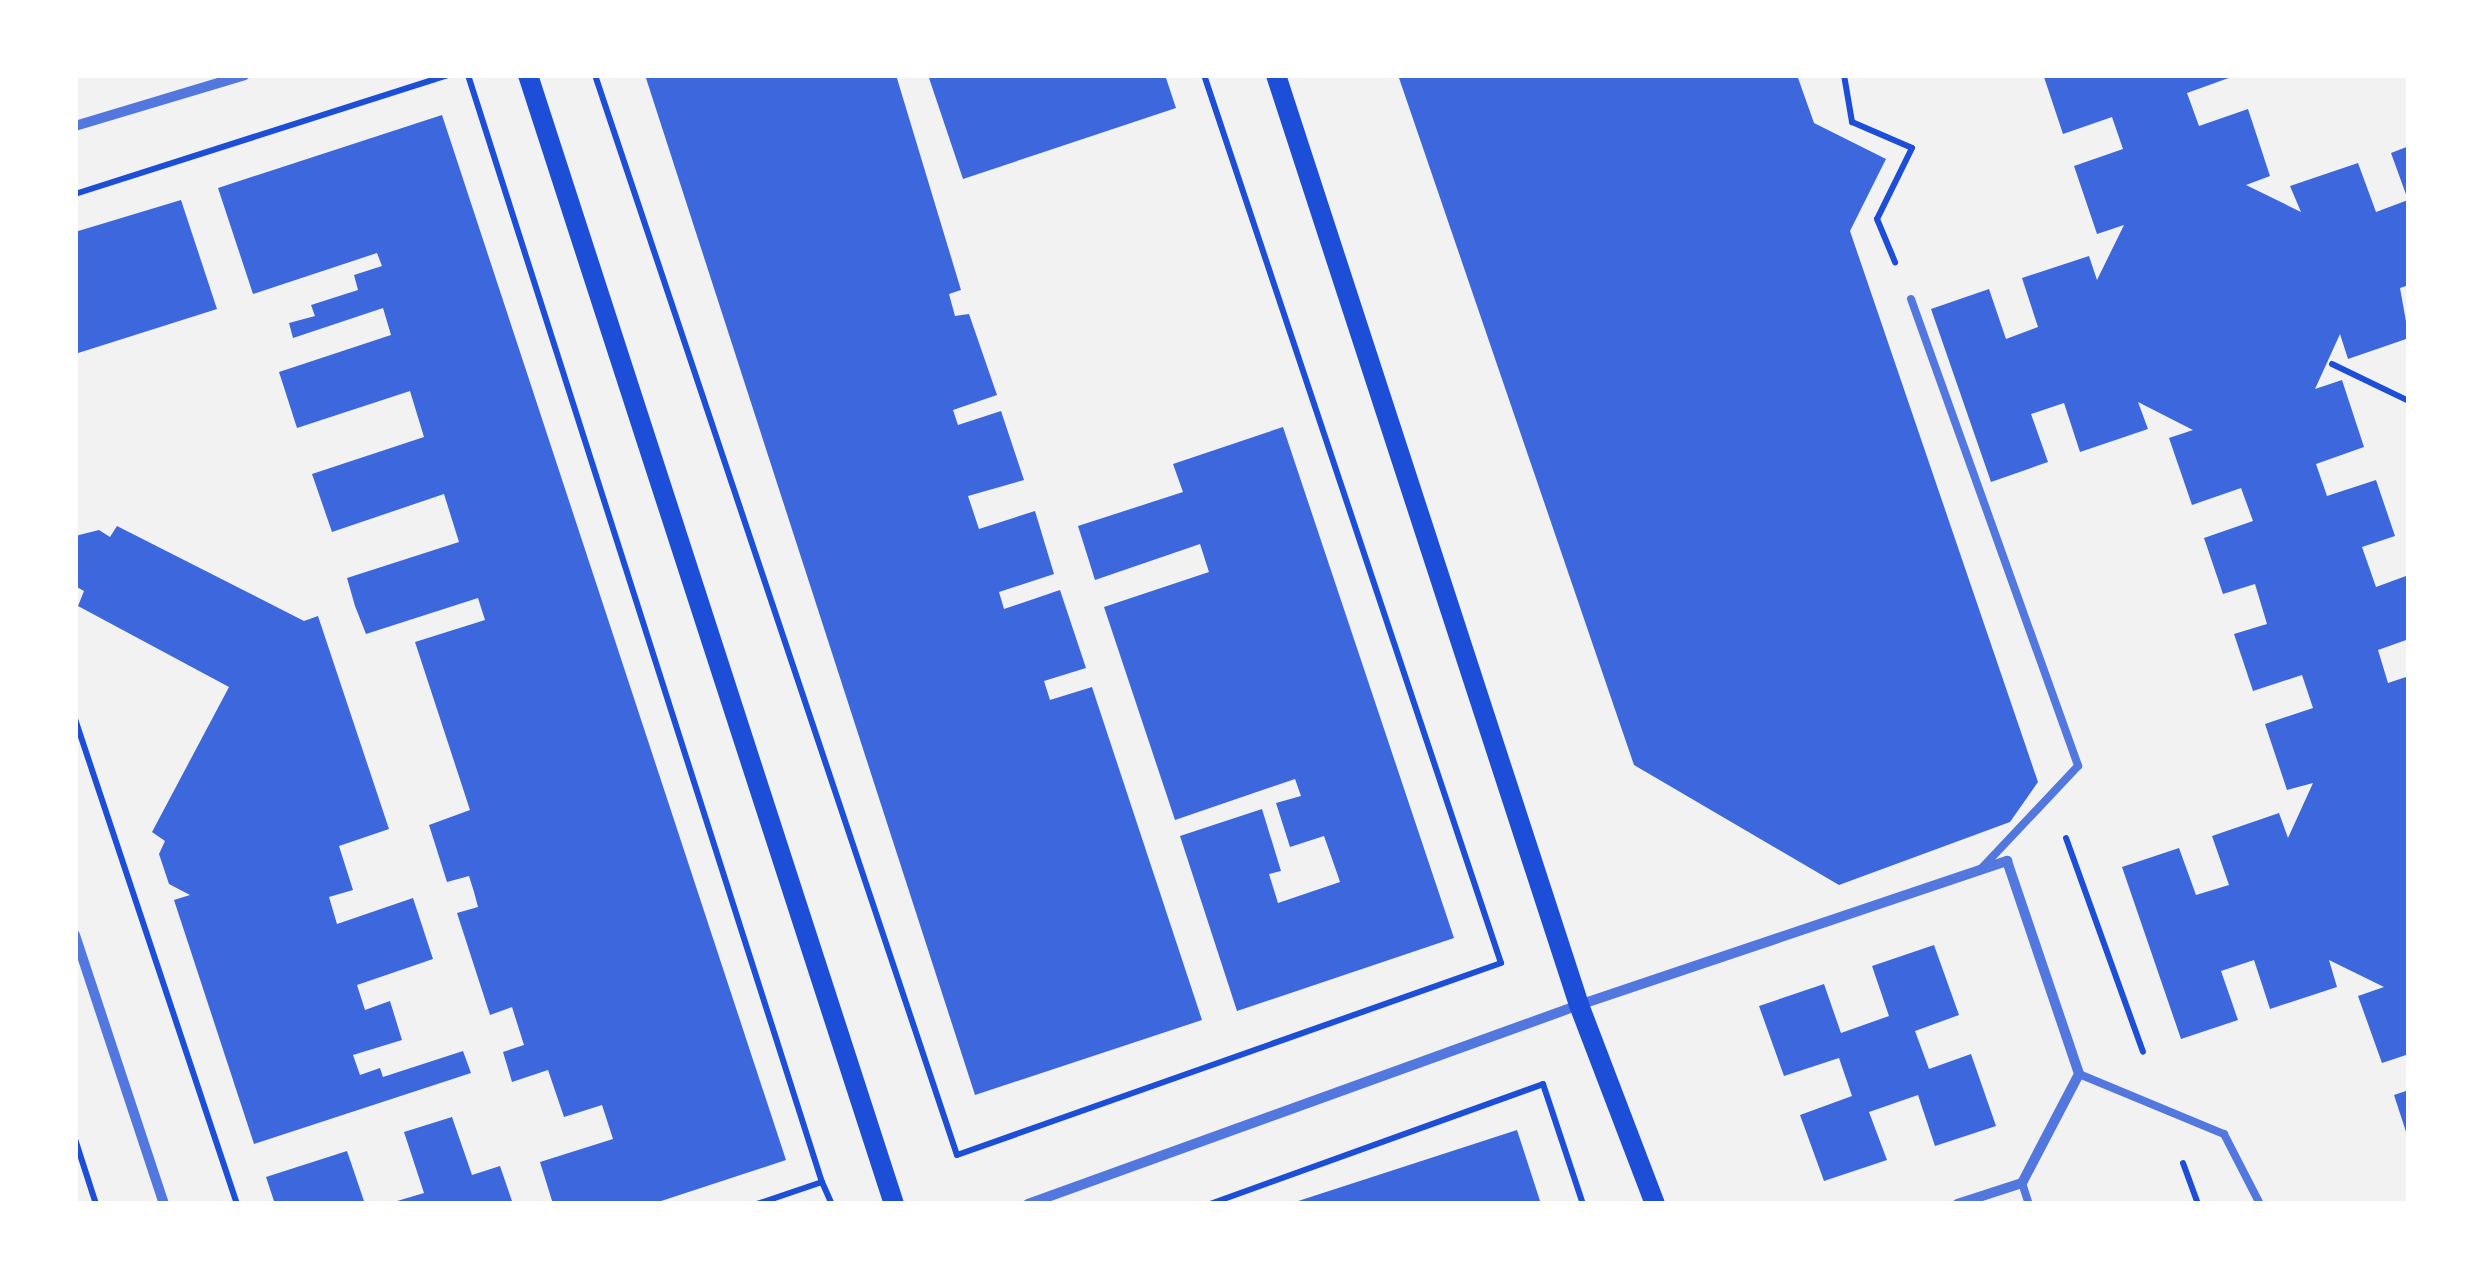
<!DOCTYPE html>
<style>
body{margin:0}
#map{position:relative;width:2484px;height:1279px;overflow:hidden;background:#f2f2f2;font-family:"Sofia Sans Condensed",sans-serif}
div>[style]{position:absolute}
.building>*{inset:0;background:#3d67dc}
.path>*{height:6px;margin:-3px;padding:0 3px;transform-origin:3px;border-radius:3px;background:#1d4ed8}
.service>*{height:8px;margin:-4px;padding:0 4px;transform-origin:4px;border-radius:4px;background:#5277de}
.minor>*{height:10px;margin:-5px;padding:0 5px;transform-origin:5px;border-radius:5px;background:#5277de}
.secondary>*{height:20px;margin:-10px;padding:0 10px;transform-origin:10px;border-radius:10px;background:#1d4ed8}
span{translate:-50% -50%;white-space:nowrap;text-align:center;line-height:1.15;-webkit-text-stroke:10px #fff;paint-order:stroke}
.frame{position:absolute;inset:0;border:78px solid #fff;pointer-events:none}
</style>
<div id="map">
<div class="building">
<div style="clip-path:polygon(645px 75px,896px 75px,961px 290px,949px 294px,955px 316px,969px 314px,997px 395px,953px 410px,958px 425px,1001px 411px,1024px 480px,968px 496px,979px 529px,1035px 511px,1054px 574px,999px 592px,1004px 609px,1060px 590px,1086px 668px,1044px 681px,1050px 700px,1092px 687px,1202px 1020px,975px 1095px)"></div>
<div style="clip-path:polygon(928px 75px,1165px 75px,1176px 108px,963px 179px)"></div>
<div style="clip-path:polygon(1398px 75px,1797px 75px,1814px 123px,1886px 159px,1850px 231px,2038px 782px,2010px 822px,1839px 885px,1634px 765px)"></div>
<div style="clip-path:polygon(2237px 75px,2187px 93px,2199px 126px,2248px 109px,2270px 176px,2246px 185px,2301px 212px,2290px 186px,2358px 163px,2376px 212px,2408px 200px,2391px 153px,2409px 146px,2409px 285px,2400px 288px,2409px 338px,2348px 359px,2340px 334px,2315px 389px,2342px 380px,2364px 447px,2316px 464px,2327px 496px,2376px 480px,2395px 536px,2362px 547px,2376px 587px,2406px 576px,2409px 584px,2409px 639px,2378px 650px,2388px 683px,2409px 676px,2409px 1054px,2382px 1063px,2358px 996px,2384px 987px,2329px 960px,2337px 987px,2270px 1009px,2254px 960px,2221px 971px,2238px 1020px,2181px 1039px,2122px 867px,2179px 848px,2196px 895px,2229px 885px,2212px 836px,2279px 813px,2288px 838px,2313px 783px,2287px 790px,2265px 724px,2313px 708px,2302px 675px,2253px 691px,2234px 634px,2267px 624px,2255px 584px,2223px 594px,2204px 538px,2253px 521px,2241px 488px,2192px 505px,2169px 438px,2193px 430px,2138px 402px,2148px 429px,2080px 452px,2064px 403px,2031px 414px,2048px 462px,1991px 482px,1931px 309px,1989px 289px,2006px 339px,2038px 327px,2022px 278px,2089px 256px,2097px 280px,2124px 225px,2097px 234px,2074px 166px,2123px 149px,2112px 117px,2063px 134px,2044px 77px)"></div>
<div style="clip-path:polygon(442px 115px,786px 1160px,652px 1204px,553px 1204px,540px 1162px,613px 1139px,602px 1105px,564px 1117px,548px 1070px,512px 1082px,503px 1052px,524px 1045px,512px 1007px,490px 1015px,457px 913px,478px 907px,474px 892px,469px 876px,447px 882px,429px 825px,470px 810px,415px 642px,485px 620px,478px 598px,366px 634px,355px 606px,347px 578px,459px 542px,444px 494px,332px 532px,312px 474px,424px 437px,410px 391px,297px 428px,279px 372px,391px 335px,383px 308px,293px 338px,289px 323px,315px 316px,311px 305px,358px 290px,354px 275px,382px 266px,377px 253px,253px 294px,218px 188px)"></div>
<div style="clip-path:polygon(181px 200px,217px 309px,75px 354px,75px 232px)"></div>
<div style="clip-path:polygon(1283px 427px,1454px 938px,1237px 1011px,1180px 836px,1262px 809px,1281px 871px,1269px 874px,1278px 903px,1340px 882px,1337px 873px,1324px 836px,1290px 847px,1276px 803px,1301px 796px,1295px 779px,1175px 820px,1104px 607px,1209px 572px,1200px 544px,1095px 580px,1078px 526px,1183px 492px,1173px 464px)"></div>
<div style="clip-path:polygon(117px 526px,304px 621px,318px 616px,389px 829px,339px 846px,353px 890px,329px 897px,337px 924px,413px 898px,433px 959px,357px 985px,365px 1010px,390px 1001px,402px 1040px,353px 1055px,360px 1075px,380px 1068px,383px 1077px,463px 1051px,471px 1073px,254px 1144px,174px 900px,190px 895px,169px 884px,159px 854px,165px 841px,152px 832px,229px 687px,78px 606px,84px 591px,75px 586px,75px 536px,99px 530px,110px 537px)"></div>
<div style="clip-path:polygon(1934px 945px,1959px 1015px,1915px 1031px,1929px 1069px,1971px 1054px,1996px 1126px,1935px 1146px,1918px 1095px,1869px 1112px,1887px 1160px,1824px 1181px,1800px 1115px,1852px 1096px,1839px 1058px,1784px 1076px,1759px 1006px,1824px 984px,1841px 1033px,1889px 1016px,1872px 966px)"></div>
<div style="clip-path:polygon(2409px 1090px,2409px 1138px,2408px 1138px,2394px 1095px)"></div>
<div style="clip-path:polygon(452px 1117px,472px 1175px,500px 1166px,513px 1204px,387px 1204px,424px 1193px,404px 1132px)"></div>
<div style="clip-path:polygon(1517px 1130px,1541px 1204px,1292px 1204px,1292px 1203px)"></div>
<div style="clip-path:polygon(347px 1151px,365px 1204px,275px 1204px,266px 1177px)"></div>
</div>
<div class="path">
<div style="left:468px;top:75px;width:1162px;rotate:72.27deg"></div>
<div style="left:822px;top:1182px;width:69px;rotate:161.3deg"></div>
<div style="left:595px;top:75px;width:1139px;rotate:71.47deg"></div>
<div style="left:957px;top:1155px;width:577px;rotate:-19.44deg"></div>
<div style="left:1501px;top:963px;width:936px;rotate:-108.49deg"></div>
<div style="left:1844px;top:75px;width:48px;rotate:80.3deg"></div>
<div style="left:1852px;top:122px;width:65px;rotate:23.4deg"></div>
<div style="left:1912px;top:148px;width:79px;rotate:116.2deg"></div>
<div style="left:1877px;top:219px;width:47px;rotate:67.3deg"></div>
<div style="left:75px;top:194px;width:392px;rotate:-17.7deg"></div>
<div style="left:2332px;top:364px;width:85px;rotate:25.7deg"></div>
<div style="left:75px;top:719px;width:511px;rotate:71.53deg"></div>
<div style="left:2066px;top:838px;width:227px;rotate:70.2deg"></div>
<div style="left:75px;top:1139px;width:68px;rotate:72.1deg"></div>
<div style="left:2183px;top:1163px;width:44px;rotate:69.9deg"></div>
<div style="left:822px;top:1182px;width:24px;rotate:66deg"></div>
<div style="left:1210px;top:1204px;width:354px;rotate:-19.8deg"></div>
<div style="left:1543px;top:1084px;width:126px;rotate:71.6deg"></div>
</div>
<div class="service">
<div style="left:1911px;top:299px;width:496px;rotate:70.3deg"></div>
<div style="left:2078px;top:766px;width:143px;rotate:133.3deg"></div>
<div style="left:2079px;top:1074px;width:157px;rotate:22.5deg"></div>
<div style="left:2224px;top:1134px;width:79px;rotate:62.8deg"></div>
<div style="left:2022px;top:1183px;width:22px;rotate:72deg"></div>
</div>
<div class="minor">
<div style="left:75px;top:126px;width:177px;rotate:-16.7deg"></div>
<div style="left:75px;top:935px;width:283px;rotate:71.7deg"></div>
<div style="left:1028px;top:1204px;width:586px;rotate:-19.86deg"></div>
<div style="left:1579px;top:1005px;width:452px;rotate:-18.6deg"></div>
<div style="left:2007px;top:861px;width:225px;rotate:71.3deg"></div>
<div style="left:2079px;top:1074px;width:123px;rotate:117.6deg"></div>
<div style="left:2022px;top:1183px;width:68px;rotate:162.1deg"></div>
</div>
<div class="secondary">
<div style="left:528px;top:75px;width:1187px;rotate:72.04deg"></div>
<div style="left:1276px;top:75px;width:978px;rotate:71.95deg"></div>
<div style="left:1579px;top:1005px;width:213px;rotate:69.1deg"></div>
</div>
<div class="frame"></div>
</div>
